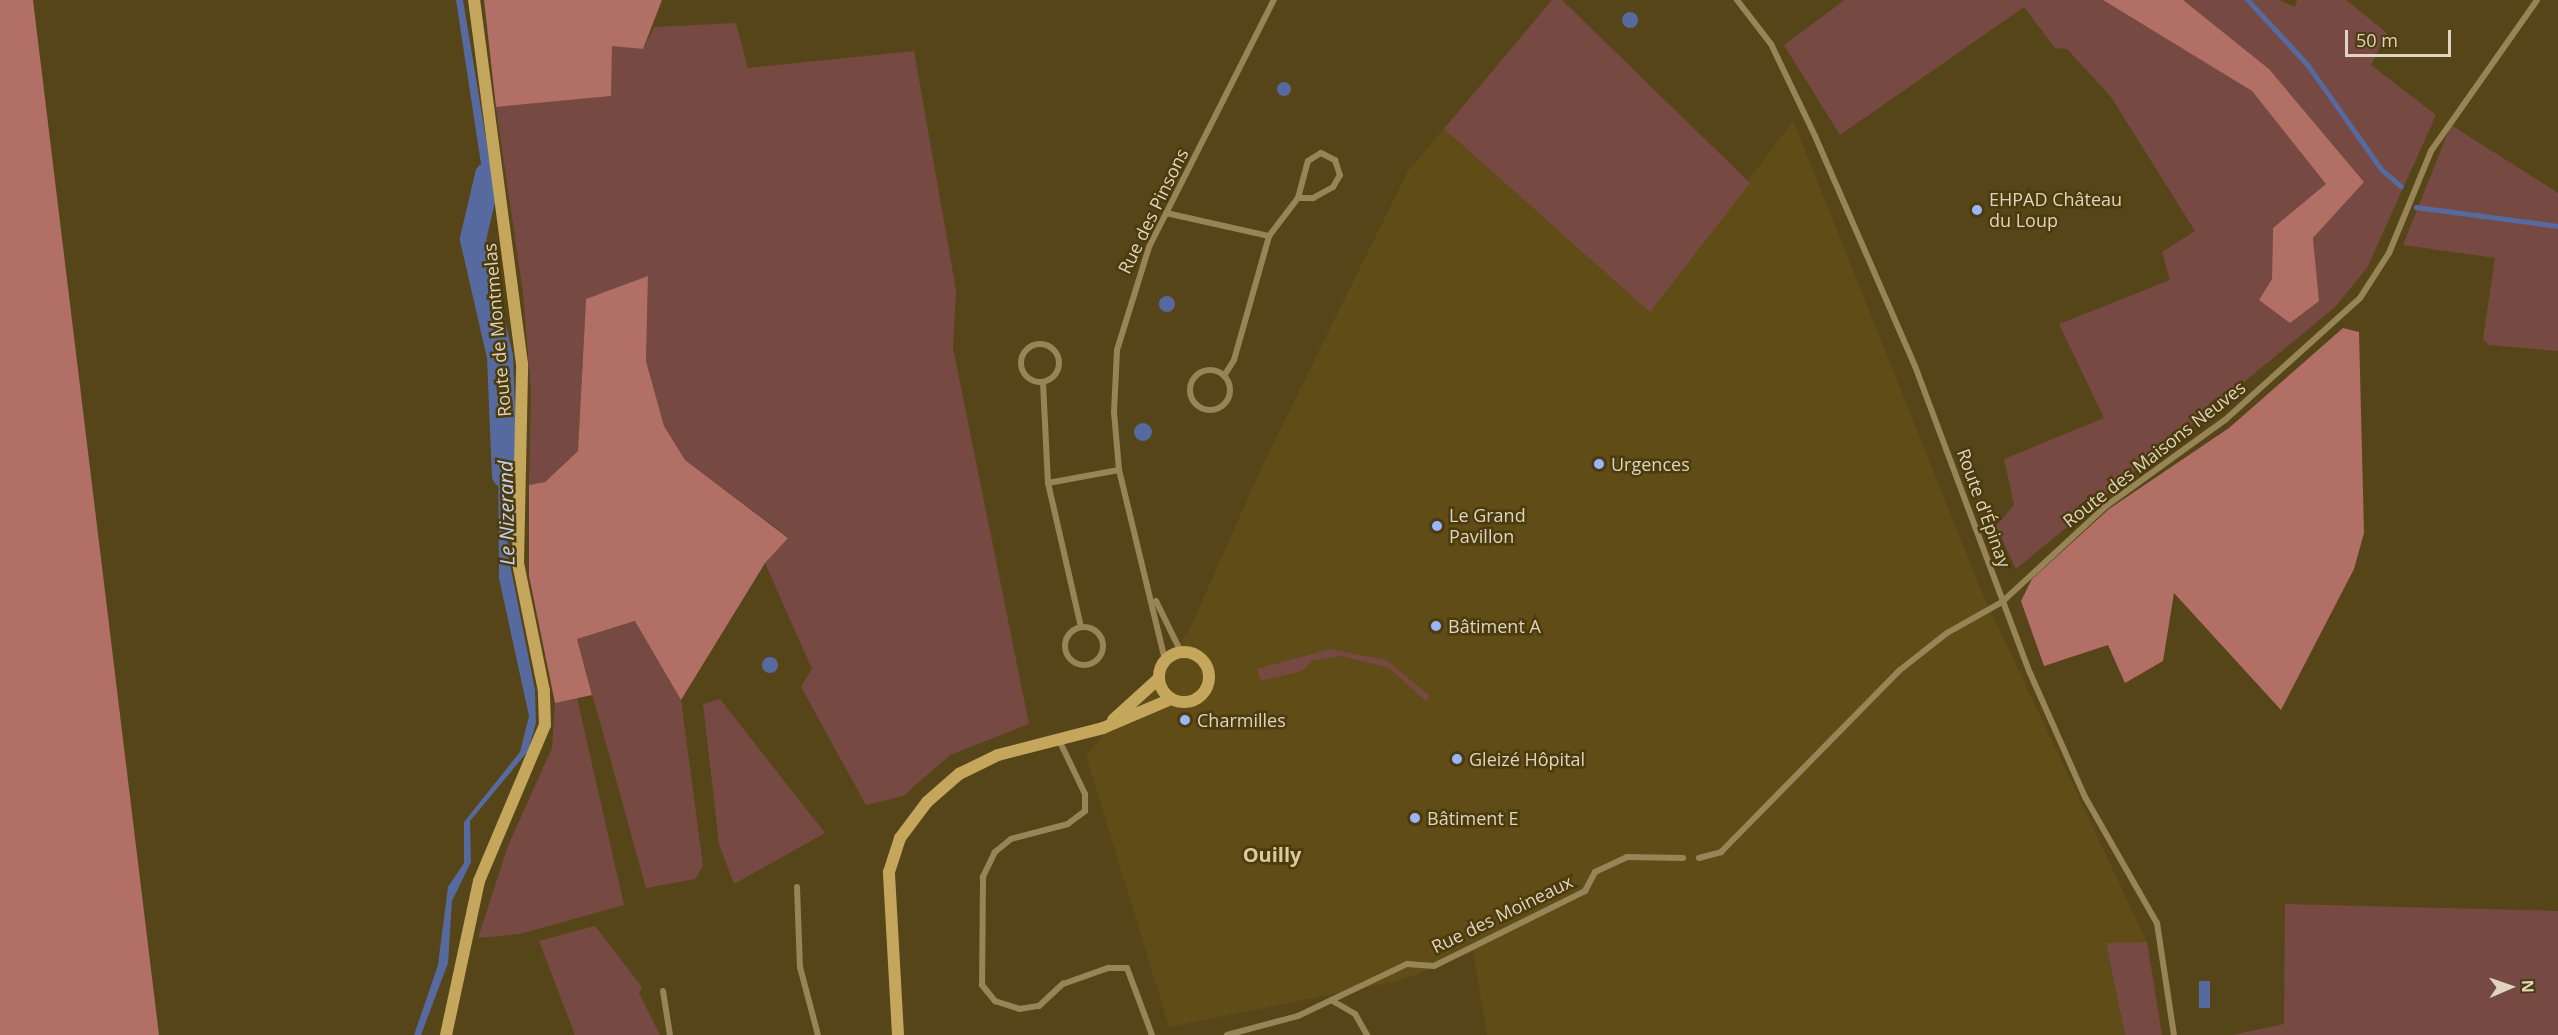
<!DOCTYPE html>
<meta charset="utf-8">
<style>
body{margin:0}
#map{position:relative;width:2558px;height:1035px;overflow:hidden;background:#564519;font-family:"Open Sans",sans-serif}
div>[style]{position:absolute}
.built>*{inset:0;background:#5f4c16}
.green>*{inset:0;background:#764a43}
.forest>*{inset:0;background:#b26f66}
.water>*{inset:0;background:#576a9f;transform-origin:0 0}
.round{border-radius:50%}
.stream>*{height:4.5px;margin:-2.25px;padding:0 2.25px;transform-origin:2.25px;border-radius:2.25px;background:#576a9f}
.river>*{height:26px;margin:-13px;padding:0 13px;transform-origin:13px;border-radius:13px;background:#576a9f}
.street>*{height:6px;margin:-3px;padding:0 3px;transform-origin:3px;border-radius:3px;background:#978558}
.street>.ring{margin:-3px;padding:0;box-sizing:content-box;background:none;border:6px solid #978558;border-radius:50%}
.secondary>*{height:12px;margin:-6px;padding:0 6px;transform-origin:6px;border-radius:6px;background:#c4a65c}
.secondary>.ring{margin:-6px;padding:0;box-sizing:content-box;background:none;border:12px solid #c4a65c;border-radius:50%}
.dots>*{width:16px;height:16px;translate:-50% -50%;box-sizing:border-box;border:3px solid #4b3b0d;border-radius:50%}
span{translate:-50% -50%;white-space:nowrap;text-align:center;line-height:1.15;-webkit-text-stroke:5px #4b3b0d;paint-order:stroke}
.poi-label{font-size:18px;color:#dfd5bf}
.left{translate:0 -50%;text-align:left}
.street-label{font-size:18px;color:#dfd5bf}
.water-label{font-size:20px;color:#c5d2f2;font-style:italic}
.neighbourhood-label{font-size:20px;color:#ddca9c;font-weight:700}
.north{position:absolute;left:2480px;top:957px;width:60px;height:60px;-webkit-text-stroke:4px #4b3b0d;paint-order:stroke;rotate:88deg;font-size:16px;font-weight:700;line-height:24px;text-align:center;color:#dfd5bf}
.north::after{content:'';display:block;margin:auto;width:21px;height:27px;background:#dfd5bf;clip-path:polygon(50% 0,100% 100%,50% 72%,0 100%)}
.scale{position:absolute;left:2345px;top:30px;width:106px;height:27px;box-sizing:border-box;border:3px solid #dfd5bf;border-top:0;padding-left:8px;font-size:18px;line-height:21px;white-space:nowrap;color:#dfd5bf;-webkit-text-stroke:4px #4b3b0d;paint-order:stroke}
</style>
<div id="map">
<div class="built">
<div style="clip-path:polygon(1793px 121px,1983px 595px,2147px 942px,2106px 944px,2125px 1035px,1487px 1035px,1473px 952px,1399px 981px,1169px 1027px,1086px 756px,1188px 633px,1264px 462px,1408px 171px,1444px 129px,1650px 311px)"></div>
</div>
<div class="green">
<div style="clip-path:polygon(1552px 0,1562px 0,1750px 183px,1650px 312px,1444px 129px)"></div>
<div style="clip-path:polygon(1845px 0,2103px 0,2252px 91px,2327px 185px,2273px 228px,2272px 279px,2259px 300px,2319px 301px,2313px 238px,2364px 182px,2269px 69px,2183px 0,2279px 0,2295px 7px,2297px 0,2346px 0,2387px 33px,2371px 65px,2436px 115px,2367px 268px,2334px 308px,2016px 569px,1996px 526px,2014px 505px,2004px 459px,2104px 418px,2059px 324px,2170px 280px,2162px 252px,2195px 231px,2111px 97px,2067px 49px,2055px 48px,2024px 7px,1840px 135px,1784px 45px)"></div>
<div style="clip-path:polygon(736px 23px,748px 68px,914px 51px,956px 290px,953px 348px,1029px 724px,950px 755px,903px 796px,866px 805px,801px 687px,812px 669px,765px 563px,788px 537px,685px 460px,664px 426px,646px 361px,648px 277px,586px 299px,578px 451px,545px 482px,529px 485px,531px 391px,523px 293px,496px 107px,610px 96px,612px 45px,643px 49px,654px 27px)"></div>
<div style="clip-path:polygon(2451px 125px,2558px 193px,2558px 351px,2489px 345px,2483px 339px,2495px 258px,2403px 245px)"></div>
<div style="clip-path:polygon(636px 621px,681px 700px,703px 866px,695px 879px,646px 888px,577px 639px)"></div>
<div style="clip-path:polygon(1329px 649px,1386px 660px,1430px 696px,1426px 701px,1389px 668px,1342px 656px,1312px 661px,1302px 671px,1261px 681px,1257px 669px)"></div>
<div style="clip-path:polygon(577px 698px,624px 905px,520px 934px,478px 938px,508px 846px,552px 748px,555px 703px)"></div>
<div style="clip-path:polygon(720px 699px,825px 833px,734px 884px,719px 844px,703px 704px)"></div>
<div style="clip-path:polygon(2285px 904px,2558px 911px,2558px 1035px,2232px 1035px,2284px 1024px)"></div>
<div style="clip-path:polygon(595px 926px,642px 987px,639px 993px,660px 1035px,575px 1035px,539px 941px)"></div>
<div style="clip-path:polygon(2147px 942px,2162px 1035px,2125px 1035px,2106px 943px)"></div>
</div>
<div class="forest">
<div style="clip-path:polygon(0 0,33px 0,159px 1035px,0 1035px)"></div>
<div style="clip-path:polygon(484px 0,662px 0,643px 49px,612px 46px,611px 96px,496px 107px)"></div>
<div style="clip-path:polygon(2103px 0,2183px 0,2269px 69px,2364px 182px,2313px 238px,2319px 301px,2290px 323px,2259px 300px,2272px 279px,2273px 228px,2326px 184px,2252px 91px)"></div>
<div style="clip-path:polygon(648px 276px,646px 361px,664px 426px,685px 460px,788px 538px,765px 563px,681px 700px,635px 621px,577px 639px,592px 695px,555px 703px,529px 576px,529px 485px,545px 482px,578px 451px,586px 299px)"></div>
<div style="clip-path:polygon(2343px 328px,2359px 332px,2364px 533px,2354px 569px,2281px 710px,2174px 593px,2163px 661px,2125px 683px,2108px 645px,2044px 666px,2021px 601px,2032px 579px,2109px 509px,2229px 428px)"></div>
</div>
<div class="water">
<div style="clip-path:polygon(456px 0,463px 0,491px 169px,477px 232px,504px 310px,501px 371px,510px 406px,504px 438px,508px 554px,535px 690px,536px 723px,528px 751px,470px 821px,471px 862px,452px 901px,448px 963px,421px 1035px,414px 1035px,438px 965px,448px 887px,464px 863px,464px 822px,520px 752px,529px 716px,499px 578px,498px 432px,504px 412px,497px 375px,498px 325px,467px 235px,483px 177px)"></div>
<div class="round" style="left:1622px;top:12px;width:16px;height:16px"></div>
<div class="round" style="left:1277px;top:82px;width:14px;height:14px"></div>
<div class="round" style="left:1159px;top:296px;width:16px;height:16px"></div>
<div class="round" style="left:1134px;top:423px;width:18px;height:18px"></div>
<div class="round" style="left:762px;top:657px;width:16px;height:16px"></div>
<div style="left:2199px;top:981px;width:11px;height:27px"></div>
</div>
<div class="stream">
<div style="left:2248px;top:0;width:88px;rotate:47.3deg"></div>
<div style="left:2308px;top:65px;width:128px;rotate:54.8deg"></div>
<div style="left:2382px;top:170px;width:25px;rotate:40deg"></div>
<div style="left:2416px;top:207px;width:143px;rotate:7.6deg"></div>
</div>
<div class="river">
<div style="left:488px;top:175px;width:66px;rotate:103.2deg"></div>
<div style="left:473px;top:239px;width:121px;rotate:77.1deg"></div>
<div style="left:500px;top:357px;width:118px;rotate:87.6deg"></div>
</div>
<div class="street">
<div style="left:1737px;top:0;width:56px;rotate:52.3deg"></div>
<div style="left:1771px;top:44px;width:102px;rotate:64.4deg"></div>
<div style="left:1815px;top:136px;width:251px;rotate:66.5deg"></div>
<div style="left:1915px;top:366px;width:328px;rotate:69.5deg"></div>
<div style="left:2030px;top:673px;width:136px;rotate:66.1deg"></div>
<div style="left:2085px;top:797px;width:145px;rotate:60.3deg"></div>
<div style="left:2157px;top:923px;width:113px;rotate:81.4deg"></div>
<div style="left:1166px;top:213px;width:106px;rotate:12.6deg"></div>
<div class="ring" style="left:1021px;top:344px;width:32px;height:32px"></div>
<div class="ring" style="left:1190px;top:370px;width:34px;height:34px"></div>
<div style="left:1224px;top:376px;width:19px;rotate:-58deg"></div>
<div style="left:1234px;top:360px;width:129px;rotate:-74.2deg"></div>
<div style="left:1269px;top:236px;width:48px;rotate:-52.7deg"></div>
<div style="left:1298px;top:198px;width:38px;rotate:-75deg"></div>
<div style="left:1308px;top:161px;width:15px;rotate:-32deg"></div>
<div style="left:1321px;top:153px;width:16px;rotate:27deg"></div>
<div style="left:1335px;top:160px;width:16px;rotate:72deg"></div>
<div style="left:1340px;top:175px;width:14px;rotate:120deg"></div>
<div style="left:1333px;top:187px;width:23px;rotate:151deg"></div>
<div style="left:1313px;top:198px;width:15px;rotate:180deg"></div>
<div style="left:1043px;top:382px;width:101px;rotate:87.2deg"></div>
<div style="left:1048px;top:483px;width:72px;rotate:-10.4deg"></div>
<div style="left:1048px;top:483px;width:148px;rotate:77.1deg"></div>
<div style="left:1156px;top:601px;width:57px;rotate:63.9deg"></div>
<div class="ring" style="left:1065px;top:627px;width:32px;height:32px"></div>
<div style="left:1165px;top:660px;width:195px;rotate:-103.6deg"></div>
<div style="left:1119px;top:470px;width:58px;rotate:-94.9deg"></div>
<div style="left:1114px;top:412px;width:62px;rotate:-87.2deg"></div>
<div style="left:1117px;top:350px;width:108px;rotate:-72.7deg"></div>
<div style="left:1149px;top:247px;width:277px;rotate:-63.2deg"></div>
<div style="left:1059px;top:740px;width:60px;rotate:64.3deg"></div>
<div style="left:1085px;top:794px;width:17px;rotate:90deg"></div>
<div style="left:1085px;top:811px;width:21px;rotate:143deg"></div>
<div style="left:1068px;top:824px;width:59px;rotate:165.3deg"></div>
<div style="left:1011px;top:839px;width:21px;rotate:141deg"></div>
<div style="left:995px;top:852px;width:28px;rotate:116deg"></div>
<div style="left:983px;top:877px;width:108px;rotate:90.5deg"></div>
<div style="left:982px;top:985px;width:21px;rotate:51deg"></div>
<div style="left:995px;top:1001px;width:25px;rotate:18deg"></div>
<div style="left:1019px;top:1009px;width:20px;rotate:-9deg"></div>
<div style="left:1039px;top:1006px;width:33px;rotate:-43deg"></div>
<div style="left:1063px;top:984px;width:48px;rotate:-19.6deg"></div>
<div style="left:1108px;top:968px;width:19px"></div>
<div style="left:1127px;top:968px;width:72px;rotate:69.5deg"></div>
<div style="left:1699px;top:858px;width:23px;rotate:-15deg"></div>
<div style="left:1721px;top:852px;width:255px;rotate:-45.5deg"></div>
<div style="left:1900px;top:670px;width:60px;rotate:-38.2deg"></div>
<div style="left:1947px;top:633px;width:63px;rotate:-29.4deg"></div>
<div style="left:2002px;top:602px;width:142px;rotate:-42.7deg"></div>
<div style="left:2106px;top:506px;width:147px;rotate:-35.9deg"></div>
<div style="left:2225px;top:420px;width:182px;rotate:-42.1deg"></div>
<div style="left:2360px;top:298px;width:54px;rotate:-57.2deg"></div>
<div style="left:2389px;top:253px;width:110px;rotate:-67.6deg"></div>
<div style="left:2431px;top:151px;width:184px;rotate:-54.9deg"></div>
<div style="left:797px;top:887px;width:80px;rotate:87.9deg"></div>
<div style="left:800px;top:967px;width:70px;rotate:75.2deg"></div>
<div style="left:663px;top:991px;width:45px;rotate:81deg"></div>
<div style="left:1331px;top:1000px;width:28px;rotate:30deg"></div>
<div style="left:1355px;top:1014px;width:24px;rotate:60deg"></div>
<div style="left:1227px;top:1035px;width:73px;rotate:-15deg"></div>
<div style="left:1298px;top:1016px;width:121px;rotate:-25.5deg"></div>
<div style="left:1407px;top:964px;width:27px;rotate:4deg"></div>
<div style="left:1434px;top:966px;width:169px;rotate:-26.4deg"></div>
<div style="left:1585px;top:891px;width:21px;rotate:-62deg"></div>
<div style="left:1595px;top:872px;width:35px;rotate:-25deg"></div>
<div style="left:1627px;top:857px;width:56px;rotate:1deg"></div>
</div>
<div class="secondary">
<div class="ring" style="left:1159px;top:652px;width:38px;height:38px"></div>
<div style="left:1113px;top:720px;width:61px;rotate:-42.3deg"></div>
<div style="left:446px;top:1035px;width:157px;rotate:-77.9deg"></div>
<div style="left:479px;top:881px;width:169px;rotate:-67.1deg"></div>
<div style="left:545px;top:725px;width:34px;rotate:-92deg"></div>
<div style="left:544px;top:691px;width:131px;rotate:-101.5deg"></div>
<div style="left:518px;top:563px;width:199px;rotate:-88.8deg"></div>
<div style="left:522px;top:364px;width:367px;rotate:-97.5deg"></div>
<div style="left:898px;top:1035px;width:163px;rotate:-93.2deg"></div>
<div style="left:889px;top:872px;width:36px;rotate:-72deg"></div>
<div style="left:900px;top:838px;width:45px;rotate:-53.1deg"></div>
<div style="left:927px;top:802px;width:43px;rotate:-41.2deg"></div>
<div style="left:959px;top:774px;width:43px;rotate:-26deg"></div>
<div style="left:998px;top:755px;width:108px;rotate:-14.4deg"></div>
<div style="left:1103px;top:728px;width:74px;rotate:-23.1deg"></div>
</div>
<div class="dots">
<div style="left:1977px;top:210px;background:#9ab5fd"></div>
<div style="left:1599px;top:464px;background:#9ab5fd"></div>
<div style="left:1437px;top:526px;background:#9ab5fd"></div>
<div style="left:1436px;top:626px;background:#9ab5fd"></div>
<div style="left:1185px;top:720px;background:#9ab5fd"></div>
<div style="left:1457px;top:759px;background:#9ab5fd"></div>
<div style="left:1415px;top:818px;background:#9ab5fd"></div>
</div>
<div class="poi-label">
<span class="left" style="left:1989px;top:210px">EHPAD Château<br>du Loup</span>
<span class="left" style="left:1611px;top:464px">Urgences</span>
<span class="left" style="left:1449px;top:526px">Le Grand<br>Pavillon</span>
<span class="left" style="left:1448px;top:626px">Bâtiment A</span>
<span class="left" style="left:1197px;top:720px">Charmilles</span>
<span class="left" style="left:1469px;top:759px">Gleizé Hôpital</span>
<span class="left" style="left:1427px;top:818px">Bâtiment E</span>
</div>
<div class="street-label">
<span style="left:1153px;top:211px;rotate:-64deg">Rue des Pinsons</span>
<span style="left:497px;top:330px;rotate:-95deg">Route de Montmelas</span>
<span style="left:2154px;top:454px;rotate:-38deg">Route des Maisons Neuves</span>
<span style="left:1984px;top:508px;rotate:70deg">Route d'Épinay</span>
<span style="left:1502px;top:914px;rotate:-26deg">Rue des Moineaux</span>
</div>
<div class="water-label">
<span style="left:506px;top:513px;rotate:-91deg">Le Nizerand</span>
</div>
<div class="neighbourhood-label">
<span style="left:1272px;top:854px">Ouilly</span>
</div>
<div class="north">N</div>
<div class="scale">50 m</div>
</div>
